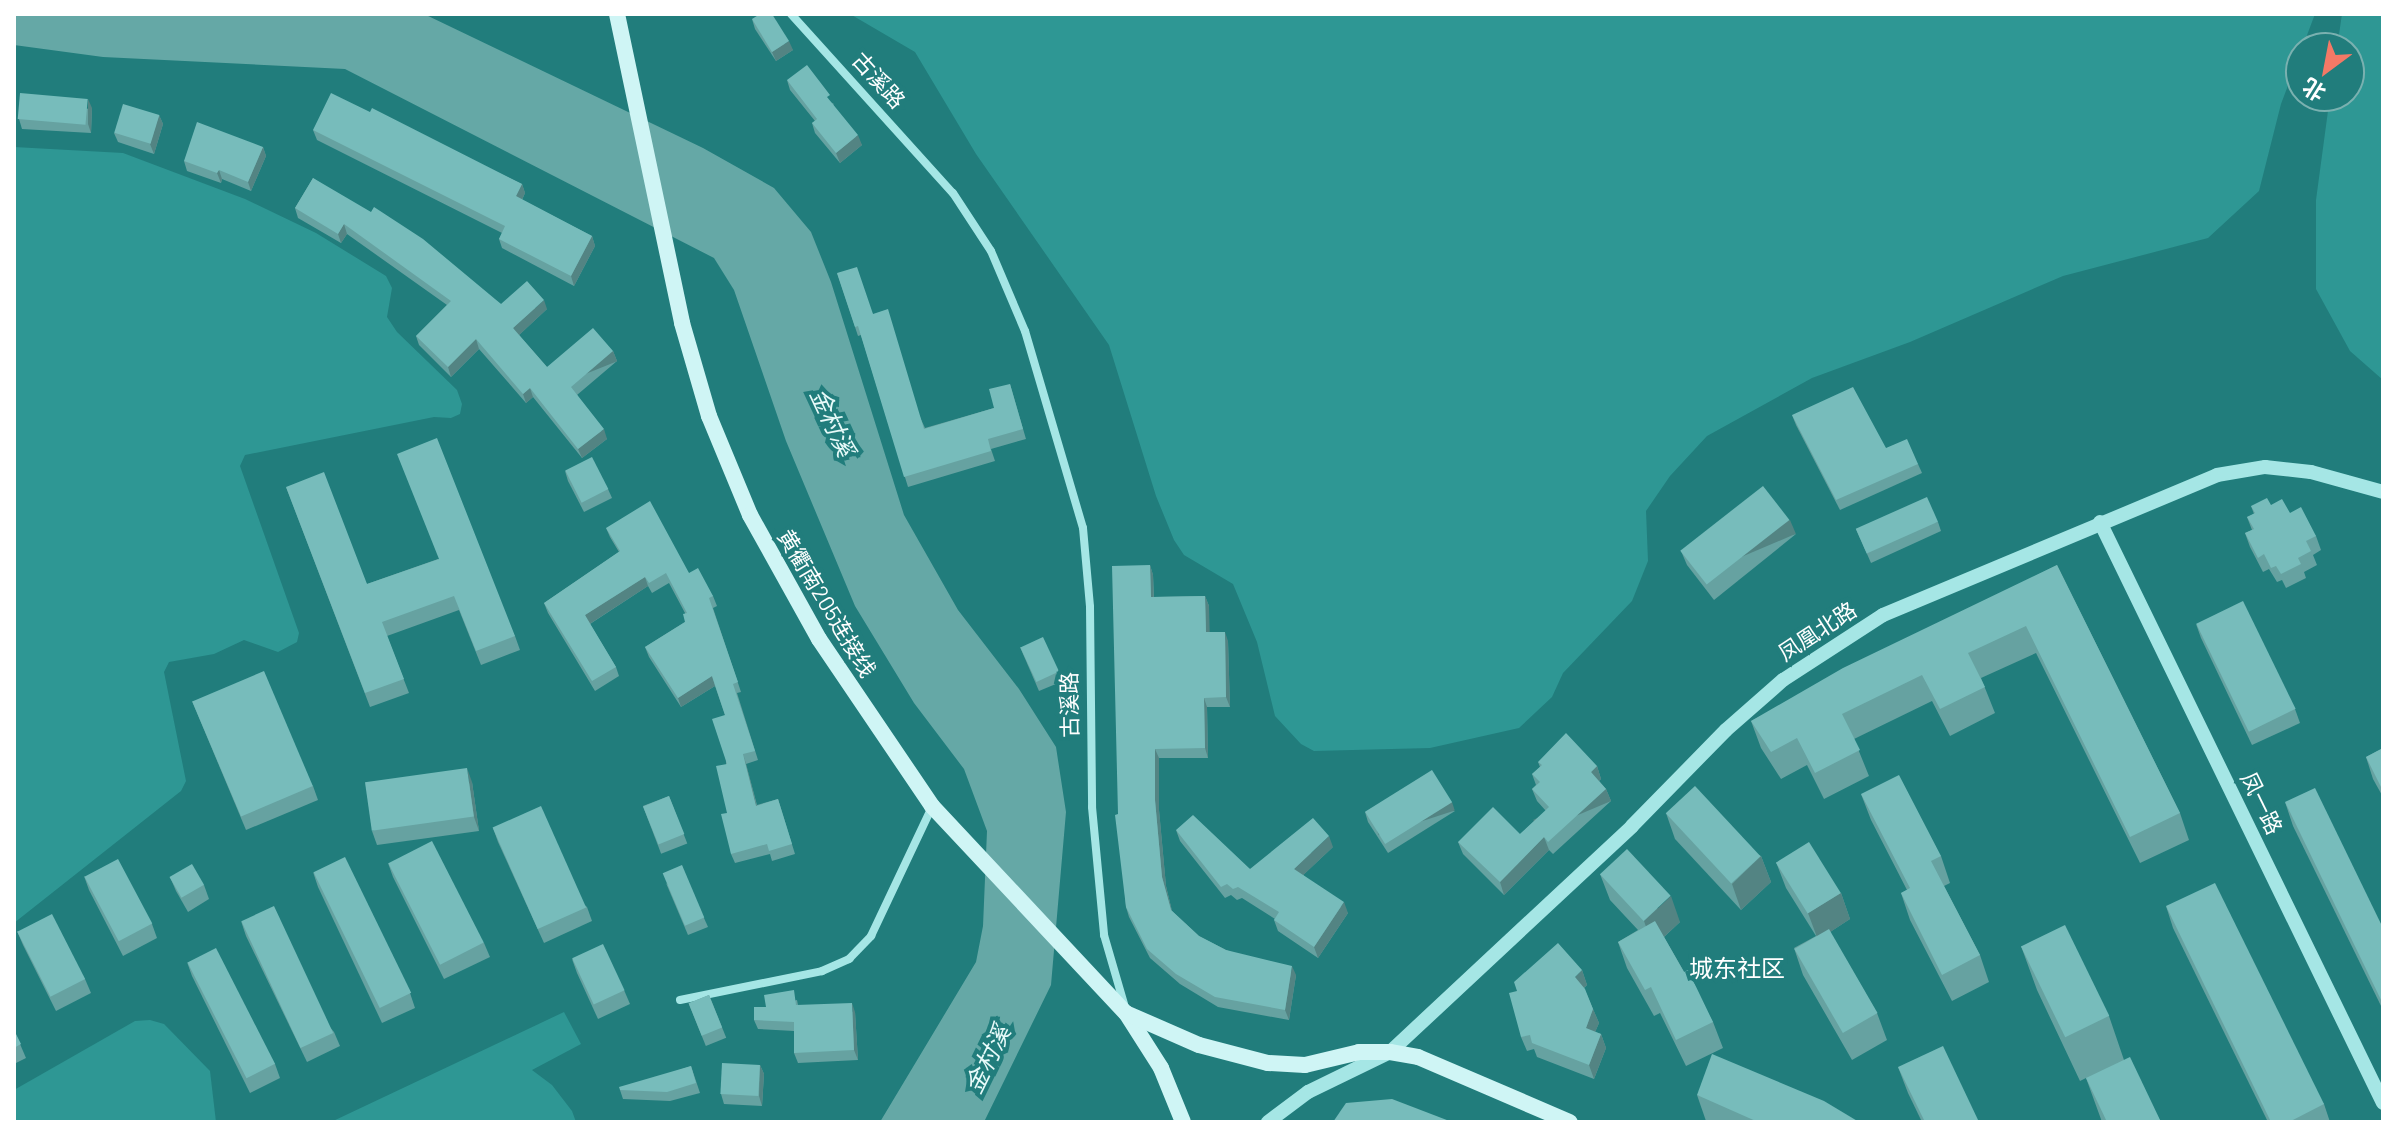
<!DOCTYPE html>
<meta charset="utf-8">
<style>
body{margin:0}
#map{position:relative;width:2397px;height:1136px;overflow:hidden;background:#217d7c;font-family:Barlow,"Noto Sans SC",sans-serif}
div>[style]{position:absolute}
.green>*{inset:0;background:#2e9794}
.water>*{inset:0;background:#65a8a6}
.minor>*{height:8px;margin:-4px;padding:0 4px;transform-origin:4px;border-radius:4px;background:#a5e6e5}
.tertiary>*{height:14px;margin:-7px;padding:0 7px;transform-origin:7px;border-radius:7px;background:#a5e6e5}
.secondary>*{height:16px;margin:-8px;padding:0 8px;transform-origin:8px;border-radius:8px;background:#cff5f5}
.wall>*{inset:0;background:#66a2a1;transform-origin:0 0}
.shaded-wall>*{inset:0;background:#538483;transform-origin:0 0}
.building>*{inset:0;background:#77bcbb;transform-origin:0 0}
span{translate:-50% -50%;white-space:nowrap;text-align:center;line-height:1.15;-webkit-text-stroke:8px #217d7c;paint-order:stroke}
.street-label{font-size:22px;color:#fff}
.water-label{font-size:24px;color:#e7faf9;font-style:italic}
.neighbourhood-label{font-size:24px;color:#fff}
.frame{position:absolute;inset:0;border:16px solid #fff;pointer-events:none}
.north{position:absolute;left:2285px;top:32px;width:80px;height:80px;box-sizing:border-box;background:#217d7c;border:2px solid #7ab1b0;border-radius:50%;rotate:212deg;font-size:22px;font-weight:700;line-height:32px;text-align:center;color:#fff}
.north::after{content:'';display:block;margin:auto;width:28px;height:36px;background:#f37966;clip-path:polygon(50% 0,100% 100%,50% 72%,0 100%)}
</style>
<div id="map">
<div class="green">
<div style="clip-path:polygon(850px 14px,2315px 14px,2281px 104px,2259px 191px,2208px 238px,2063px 276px,1910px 342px,1812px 378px,1707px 436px,1670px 476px,1646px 511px,1648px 561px,1632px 601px,1563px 673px,1552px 697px,1519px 728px,1430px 748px,1314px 751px,1301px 744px,1275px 716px,1257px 642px,1233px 584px,1184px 555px,1174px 540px,1156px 496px,1109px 345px,976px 154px,915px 52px)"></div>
<div style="clip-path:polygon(2342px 14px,2383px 14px,2383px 380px,2350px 351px,2316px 289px,2316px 200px,2330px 96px,2349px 96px,2349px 48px,2337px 48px)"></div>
<div style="clip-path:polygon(14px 147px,123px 153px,245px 199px,316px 233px,386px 276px,392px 288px,387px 317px,397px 332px,457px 390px,462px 404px,460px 414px,451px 418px,434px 417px,245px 455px,240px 466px,299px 633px,297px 642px,278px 652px,244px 640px,214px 654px,169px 662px,164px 672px,186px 781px,181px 791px,14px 923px)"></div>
<div style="clip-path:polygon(564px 1012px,581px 1044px,532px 1070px,552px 1085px,572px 1111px,576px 1122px,331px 1122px)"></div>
<div style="clip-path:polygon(150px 1020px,164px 1024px,210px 1071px,216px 1122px,14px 1122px,14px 1090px,135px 1021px)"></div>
</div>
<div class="water">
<div style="clip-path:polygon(14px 14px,424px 14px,703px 148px,774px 188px,811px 232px,831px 282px,904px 515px,958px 610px,1019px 689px,1056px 747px,1066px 812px,1051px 985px,984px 1122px,880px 1122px,976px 962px,983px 926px,987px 831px,964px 769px,914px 703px,855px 606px,786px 441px,734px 290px,714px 258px,345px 69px,103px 57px,14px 45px)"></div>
</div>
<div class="minor">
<div style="left:791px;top:14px;width:241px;rotate:47.9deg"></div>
<div style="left:953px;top:193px;width:69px;rotate:56.8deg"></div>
<div style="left:991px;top:251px;width:87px;rotate:67deg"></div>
<div style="left:1025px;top:331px;width:205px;rotate:73.6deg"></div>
<div style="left:1083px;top:528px;width:79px;rotate:84.9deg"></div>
<div style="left:1090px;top:607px;width:200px;rotate:89.4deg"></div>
<div style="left:1092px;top:807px;width:129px;rotate:84.6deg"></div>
<div style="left:1104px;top:935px;width:72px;rotate:73.8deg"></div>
<div style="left:680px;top:1000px;width:145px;rotate:-11.5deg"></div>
<div style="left:822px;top:971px;width:30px;rotate:-24deg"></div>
<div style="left:849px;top:959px;width:32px;rotate:-46deg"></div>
<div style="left:871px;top:936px;width:143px;rotate:-64.7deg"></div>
</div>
<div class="tertiary">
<div style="left:2100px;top:522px;width:646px;rotate:64.03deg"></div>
<div style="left:1268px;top:1122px;width:50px;rotate:-36.9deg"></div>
<div style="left:1308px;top:1092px;width:91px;rotate:-26deg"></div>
<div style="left:1390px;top:1052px;width:331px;rotate:-43deg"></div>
<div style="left:1632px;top:826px;width:134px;rotate:-45.6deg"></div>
<div style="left:1726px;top:730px;width:76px;rotate:-41.3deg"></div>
<div style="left:1783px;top:680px;width:119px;rotate:-33deg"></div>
<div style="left:1883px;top:615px;width:362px;rotate:-22.7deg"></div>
<div style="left:2217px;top:475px;width:49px;rotate:-9.5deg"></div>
<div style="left:2265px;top:467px;width:46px;rotate:6.2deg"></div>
<div style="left:2311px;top:472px;width:75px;rotate:15.5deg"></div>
</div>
<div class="secondary">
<div style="left:617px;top:14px;width:316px;rotate:78.1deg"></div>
<div style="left:682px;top:323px;width:97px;rotate:73.8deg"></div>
<div style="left:709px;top:416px;width:107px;rotate:67.5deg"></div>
<div style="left:750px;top:515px;width:142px;rotate:60.9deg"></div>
<div style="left:819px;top:639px;width:202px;rotate:55.9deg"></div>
<div style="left:932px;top:806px;width:284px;rotate:46.9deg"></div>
<div style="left:1126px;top:1013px;width:65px;rotate:57.5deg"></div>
<div style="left:1161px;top:1068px;width:58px;rotate:67.8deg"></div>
<div style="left:1128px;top:1014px;width:77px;rotate:23.6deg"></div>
<div style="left:1199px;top:1045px;width:71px;rotate:14.6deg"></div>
<div style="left:1268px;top:1063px;width:37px;rotate:3deg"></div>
<div style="left:1305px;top:1065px;width:56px;rotate:-13.5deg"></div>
<div style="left:1359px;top:1052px;width:31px"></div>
<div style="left:1390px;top:1052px;width:28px;rotate:10deg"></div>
<div style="left:1418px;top:1057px;width:165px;rotate:23.2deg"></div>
</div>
<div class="wall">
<div style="clip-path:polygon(752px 19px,793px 50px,776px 61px,755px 29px)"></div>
<div style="clip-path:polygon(787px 80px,834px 104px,833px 105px,862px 145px,840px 163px,815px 133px,812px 123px,815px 121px,790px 90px)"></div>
<div style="clip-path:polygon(92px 108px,91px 133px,22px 129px,19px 119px)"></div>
<div style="clip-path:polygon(370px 112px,522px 184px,525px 193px,522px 200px,592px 236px,595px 246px,574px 286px,502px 248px,499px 239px,502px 233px,317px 140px,313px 130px)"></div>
<div style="clip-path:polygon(159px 115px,163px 124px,154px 154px,118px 142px,114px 133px)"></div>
<div style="clip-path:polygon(263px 147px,266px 156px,251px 191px,222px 179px,221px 183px,187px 171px,184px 161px)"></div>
<div style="clip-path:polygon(313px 178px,501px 304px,547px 309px,519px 335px,547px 367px,613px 351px,617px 361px,577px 395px,607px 439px,582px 458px,533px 397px,526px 403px,479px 349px,451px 377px,419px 345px,416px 336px,447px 305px,347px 234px,341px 243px,298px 218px,295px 208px)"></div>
<div style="clip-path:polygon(837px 273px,873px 314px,925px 428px,994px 408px,1010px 384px,1026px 439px,991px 449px,995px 461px,908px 487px,861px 335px,858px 336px)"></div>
<div style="clip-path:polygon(1792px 415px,1886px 448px,1918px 464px,1922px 473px,1840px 510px,1796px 425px)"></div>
<div style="clip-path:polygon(565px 471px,608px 489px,612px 498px,584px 512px,568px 481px)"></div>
<div style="clip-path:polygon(286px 487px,367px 584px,438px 559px,515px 636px,520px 650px,481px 665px,459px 610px,387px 636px,409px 693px,370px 707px)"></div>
<div style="clip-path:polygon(2271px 505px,2290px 513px,2316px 536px,2321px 550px,2313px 555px,2317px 565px,2304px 572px,2306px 578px,2286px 588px,2282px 580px,2277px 582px,2269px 569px,2263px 572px,2250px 547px,2245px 533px,2252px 530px,2247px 517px,2254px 514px,2251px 506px)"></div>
<div style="clip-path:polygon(1938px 522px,1941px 531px,1871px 563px,1856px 529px)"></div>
<div style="clip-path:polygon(606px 528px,689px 573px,713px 596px,717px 606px,713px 608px,741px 692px,737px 693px,758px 760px,746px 764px,757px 805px,778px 799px,795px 854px,772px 861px,770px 854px,735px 863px,731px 854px,727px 813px,725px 715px,715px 686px,681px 707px,649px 657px,645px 647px,685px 622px,685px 613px,669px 583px,652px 593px,648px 586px,590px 624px,616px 667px,619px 676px,595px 691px,548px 613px,544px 603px,619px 552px,610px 537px)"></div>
<div style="clip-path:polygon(1796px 534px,1714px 600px,1687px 565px,1681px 551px)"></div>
<div style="clip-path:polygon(1150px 565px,1153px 575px,1154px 597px,1205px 596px,1209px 606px,1209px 632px,1228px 641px,1230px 707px,1207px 707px,1208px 758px,1159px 758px,1159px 810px,1166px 886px,1172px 911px,1199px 936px,1226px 950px,1296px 975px,1289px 1020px,1218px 1007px,1180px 984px,1150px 958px,1129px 917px,1126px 907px,1118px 814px)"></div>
<div style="clip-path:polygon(2057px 565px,2180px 813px,2189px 840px,2140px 863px,2036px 653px,1981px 678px,1995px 713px,1950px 736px,1932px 701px,1854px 739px,1869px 776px,1824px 799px,1807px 765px,1781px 779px,1761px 748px,1751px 721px)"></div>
<div style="clip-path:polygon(2196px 624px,2295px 709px,2300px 723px,2252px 745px,2201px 638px)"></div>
<div style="clip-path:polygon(1020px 647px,1059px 671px,1063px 681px,1039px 691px)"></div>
<div style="clip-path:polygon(192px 701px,313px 786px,318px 800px,246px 830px)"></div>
<div style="clip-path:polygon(2383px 748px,2383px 797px,2373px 779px,2366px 757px)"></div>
<div style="clip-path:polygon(1538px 762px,1597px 766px,1601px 779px,1599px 781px,1606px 789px,1611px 801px,1553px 854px,1549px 850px,1504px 895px,1463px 854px,1458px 842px,1520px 834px,1546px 811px,1537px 801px,1532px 789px,1536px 785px,1532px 774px,1540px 767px)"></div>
<div style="clip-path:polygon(472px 782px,479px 831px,377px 845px,372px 831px)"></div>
<div style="clip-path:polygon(1861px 794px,1941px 856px,1950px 883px,1944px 886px,1980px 955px,1989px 982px,1952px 1001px,1910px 920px,1901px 893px,1907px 890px,1871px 820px)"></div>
<div style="left:669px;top:796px;width:51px;height:28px;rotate:69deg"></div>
<div style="clip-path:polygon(2285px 802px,2383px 928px,2383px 1010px,2293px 826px)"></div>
<div style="clip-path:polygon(1455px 811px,1388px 853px,1368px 822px,1365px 812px)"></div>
<div style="clip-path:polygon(1666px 813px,1761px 856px,1771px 882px,1741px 910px,1675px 839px)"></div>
<div style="clip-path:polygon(493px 828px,587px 907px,592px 921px,544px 943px,498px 842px)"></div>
<div style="clip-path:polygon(1176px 830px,1250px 869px,1333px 847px,1303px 875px,1348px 913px,1318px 958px,1278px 931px,1274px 920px,1275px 919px,1242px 898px,1237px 900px,1231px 895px,1225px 898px,1180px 841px)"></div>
<div style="clip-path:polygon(1776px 862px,1841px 893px,1850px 919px,1830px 932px,1877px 1013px,1887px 1040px,1852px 1060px,1803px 975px,1794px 948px,1816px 936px,1786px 888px)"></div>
<div style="clip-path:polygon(388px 863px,484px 943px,490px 957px,444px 979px,393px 877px)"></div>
<div style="clip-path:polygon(313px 872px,410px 993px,415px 1008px,382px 1023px,318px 887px)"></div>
<div style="clip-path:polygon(1600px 874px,1680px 922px,1664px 937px,1713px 1022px,1723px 1048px,1686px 1066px,1660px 1013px,1654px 1016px,1627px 968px,1618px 942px,1638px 930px,1610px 900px)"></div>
<div style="clip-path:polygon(84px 876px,152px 924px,157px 938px,123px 956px,89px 890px)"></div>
<div style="clip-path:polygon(170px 877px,204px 885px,209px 899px,188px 912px,176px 891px)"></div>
<div style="clip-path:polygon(666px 883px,704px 918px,708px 927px,688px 935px)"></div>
<div style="clip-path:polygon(2166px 906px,2324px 1104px,2330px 1122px,2268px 1122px,2173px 928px)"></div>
<div style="clip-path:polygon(241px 921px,334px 1032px,340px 1046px,307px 1062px,246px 936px)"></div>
<div style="clip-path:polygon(17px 931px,85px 979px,91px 993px,56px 1011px,23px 945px)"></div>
<div style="clip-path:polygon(2021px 946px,2109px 1016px,2124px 1060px,2161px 1122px,2102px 1122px,2086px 1078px,2080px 1081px,2037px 990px)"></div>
<div style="clip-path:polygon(572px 959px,624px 990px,630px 1004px,598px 1019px,577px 973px)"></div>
<div style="clip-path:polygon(187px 962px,275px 1064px,280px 1078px,250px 1093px,192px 976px)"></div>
<div style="clip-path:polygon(1582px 970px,1587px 985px,1584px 988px,1599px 1023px,1595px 1032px,1601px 1034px,1606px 1048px,1594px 1079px,1537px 1057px,1534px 1049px,1527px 1051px,1521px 1037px)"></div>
<div style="left:709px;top:995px;width:46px;height:22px;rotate:68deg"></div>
<div style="clip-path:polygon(797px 1000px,798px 1005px,855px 1012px,858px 1060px,798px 1063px,794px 1053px,794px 1031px,758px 1029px,754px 1020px,766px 1007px)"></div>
<div style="clip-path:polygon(14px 1030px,26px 1058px,14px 1064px)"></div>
<div style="clip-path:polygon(760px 1065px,764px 1074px,762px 1106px,724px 1104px,721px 1094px)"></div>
<div style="clip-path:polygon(691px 1066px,700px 1093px,670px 1101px,623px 1099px,620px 1090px)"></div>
<div style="clip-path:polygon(1898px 1067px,1979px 1122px,1922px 1122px,1908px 1093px)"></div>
<div style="clip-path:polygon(1697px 1095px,1859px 1122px,1710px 1122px,1706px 1121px)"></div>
</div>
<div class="shaded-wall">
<div style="clip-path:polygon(789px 41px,793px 50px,776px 61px,772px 52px)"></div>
<div style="clip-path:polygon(88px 99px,92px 108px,91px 133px,88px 124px)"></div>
<div style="clip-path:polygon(159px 115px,163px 124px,154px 154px,150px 144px)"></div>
<div style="clip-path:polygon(858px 135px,862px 145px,840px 163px,836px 153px)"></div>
<div style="clip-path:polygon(263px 147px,266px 156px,251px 191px,248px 182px)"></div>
<div style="clip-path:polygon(219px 170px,222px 179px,221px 183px,217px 173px)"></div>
<div style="clip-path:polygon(522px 184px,525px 193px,519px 206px,516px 196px)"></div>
<div style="clip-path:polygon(344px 224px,347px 234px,341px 243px,338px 234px)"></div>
<div style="clip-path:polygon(592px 236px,595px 246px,574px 286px,571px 276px)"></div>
<div style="clip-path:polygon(544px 300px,547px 309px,517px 337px,513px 328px)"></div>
<div style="clip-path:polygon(476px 339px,479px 349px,451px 377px,448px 367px)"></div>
<div style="left:613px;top:351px;width:11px;height:55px;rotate:68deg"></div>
<div style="clip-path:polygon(530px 388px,533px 397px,526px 403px,523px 394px)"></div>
<div style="clip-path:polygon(604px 429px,607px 439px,582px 458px,578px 449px)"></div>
<div style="left:1790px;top:520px;width:15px;height:104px;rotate:67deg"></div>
<div style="clip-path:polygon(1150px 565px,1153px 575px,1154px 607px,1151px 597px)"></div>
<div style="clip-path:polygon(645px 577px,648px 586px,588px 625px,585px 615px)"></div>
<div style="clip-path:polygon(1205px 596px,1209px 606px,1210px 642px,1206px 632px)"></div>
<div style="clip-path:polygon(1225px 632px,1228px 641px,1230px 707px,1226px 697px)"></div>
<div style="clip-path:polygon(712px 676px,715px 686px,681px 707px,678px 698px)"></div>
<div style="clip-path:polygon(1204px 698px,1207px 707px,1208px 758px,1205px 748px)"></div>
<div style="clip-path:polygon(1155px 749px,1159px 758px,1159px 810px,1166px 886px,1174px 920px,1162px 877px,1155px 800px)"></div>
<div style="clip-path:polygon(743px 754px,746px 764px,759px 815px,756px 806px)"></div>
<div style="clip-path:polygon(1597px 766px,1601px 779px,1596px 784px,1591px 772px)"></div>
<div style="clip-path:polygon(467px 768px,472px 782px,479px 831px,474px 817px)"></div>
<div style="left:1606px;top:789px;width:13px;height:79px;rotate:67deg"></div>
<div style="left:1452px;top:802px;width:9px;height:80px;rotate:72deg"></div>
<div style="clip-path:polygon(1329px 836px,1333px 847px,1298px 880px,1294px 869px)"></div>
<div style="clip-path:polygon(1544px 837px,1549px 850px,1504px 895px,1500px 882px)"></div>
<div style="clip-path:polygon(1761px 856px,1771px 882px,1741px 910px,1732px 884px)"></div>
<div style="clip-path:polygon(1841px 893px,1850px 919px,1818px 940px,1808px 913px)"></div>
<div style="clip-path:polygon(1671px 896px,1680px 922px,1653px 947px,1644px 921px)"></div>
<div style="clip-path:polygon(1344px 902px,1348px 913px,1318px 958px,1314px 947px)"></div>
<div style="clip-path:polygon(1292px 966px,1296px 975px,1289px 1020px,1285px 1010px)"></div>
<div style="clip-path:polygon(1582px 970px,1587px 985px,1580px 991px,1575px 977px)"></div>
<div style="clip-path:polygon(852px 1003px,855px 1012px,858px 1060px,854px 1050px)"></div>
<div style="clip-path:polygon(1593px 1009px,1599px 1023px,1591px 1042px,1586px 1028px)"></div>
<div style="clip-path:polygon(1601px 1034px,1606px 1048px,1594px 1079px,1589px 1065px)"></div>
<div style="clip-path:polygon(760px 1065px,764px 1074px,762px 1106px,759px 1096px)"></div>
</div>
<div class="building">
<div style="clip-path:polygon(760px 14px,772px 14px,789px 41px,772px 52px,752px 19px)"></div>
<div style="clip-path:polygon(807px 65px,830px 95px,827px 97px,858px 135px,836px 153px,812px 123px,817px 119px,787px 80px)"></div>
<div style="left:20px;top:93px;width:68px;height:26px;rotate:5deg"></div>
<div style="clip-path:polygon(331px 93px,370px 112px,372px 108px,522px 184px,516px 196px,592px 236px,571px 276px,499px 239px,505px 226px,313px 130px)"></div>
<div style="left:123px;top:104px;width:38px;height:30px;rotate:17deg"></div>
<div style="clip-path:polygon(197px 122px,263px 147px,248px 182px,219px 170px,217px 173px,184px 161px)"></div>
<div style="clip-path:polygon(313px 178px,371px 212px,374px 207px,423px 239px,501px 304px,527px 281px,544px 300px,513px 328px,547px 367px,593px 328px,613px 351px,571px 387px,604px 429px,578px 449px,530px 388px,523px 394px,476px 339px,448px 367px,416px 336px,451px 301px,344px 224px,338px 234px,295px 208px)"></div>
<div style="clip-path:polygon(857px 267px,873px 314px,888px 309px,924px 429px,994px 408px,989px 389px,1010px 384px,1023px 429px,988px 439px,991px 451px,904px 477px,858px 326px,855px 327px,837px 273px)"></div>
<div style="clip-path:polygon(1853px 387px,1886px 448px,1907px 439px,1918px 464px,1836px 500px,1792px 415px)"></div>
<div style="clip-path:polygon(437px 438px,515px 636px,476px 651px,454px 596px,382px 622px,404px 679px,365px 693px,286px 487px,324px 472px,367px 584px,439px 559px,397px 454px)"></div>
<div style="left:592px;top:457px;width:36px;height:30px;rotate:63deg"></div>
<div style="left:1763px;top:486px;width:43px;height:105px;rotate:52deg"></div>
<div style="left:1927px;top:497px;width:27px;height:78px;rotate:66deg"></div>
<div style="clip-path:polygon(2267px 498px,2271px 505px,2282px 499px,2290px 513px,2301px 507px,2316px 536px,2306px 541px,2311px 551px,2298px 558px,2301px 564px,2281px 574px,2276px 566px,2271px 568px,2264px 554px,2258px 558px,2245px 533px,2254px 529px,2247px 517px,2255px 513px,2251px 506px)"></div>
<div style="clip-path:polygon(650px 501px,689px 573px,698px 568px,713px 596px,709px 598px,738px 682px,733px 684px,755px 751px,743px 754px,756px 806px,778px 799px,792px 844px,769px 851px,767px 844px,731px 854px,721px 814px,727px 813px,716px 766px,727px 764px,712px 719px,725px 715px,712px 676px,678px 698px,645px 647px,685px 622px,683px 614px,687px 613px,666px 573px,649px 583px,645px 577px,585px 615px,616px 667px,592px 681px,544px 603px,620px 551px,606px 528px)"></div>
<div style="clip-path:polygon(1150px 565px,1151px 597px,1205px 596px,1206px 632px,1225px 632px,1226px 697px,1204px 698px,1205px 748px,1155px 749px,1155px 800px,1162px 877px,1171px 910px,1199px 936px,1226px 950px,1292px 966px,1285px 1010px,1215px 997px,1176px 974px,1147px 949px,1126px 907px,1115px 815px,1118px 814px,1112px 566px)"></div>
<div style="clip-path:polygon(2057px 565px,2180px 813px,2130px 837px,2026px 626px,1968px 653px,1985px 687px,1940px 709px,1922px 675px,1842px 714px,1860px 750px,1815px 773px,1797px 738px,1771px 752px,1751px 721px,1843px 668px)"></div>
<div style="left:2243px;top:601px;width:120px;height:52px;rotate:64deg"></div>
<div style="left:1043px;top:637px;width:38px;height:25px;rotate:65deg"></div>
<div style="left:264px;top:671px;width:125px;height:78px;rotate:67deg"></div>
<div style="clip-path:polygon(1566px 733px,1597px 766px,1591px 772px,1606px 789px,1548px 842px,1544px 837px,1500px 882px,1458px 842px,1493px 807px,1520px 834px,1549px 807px,1532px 789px,1540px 782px,1532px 774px,1542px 765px,1538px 762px)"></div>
<div style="clip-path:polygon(2383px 748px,2383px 791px,2366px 757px)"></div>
<div style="left:467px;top:768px;width:49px;height:103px;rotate:82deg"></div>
<div style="left:1432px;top:770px;width:38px;height:79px;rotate:58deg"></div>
<div style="clip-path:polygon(1899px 775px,1941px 856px,1931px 861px,1980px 955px,1942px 975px,1901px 893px,1910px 888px,1861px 794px)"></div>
<div style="left:1695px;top:786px;width:96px;height:40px;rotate:47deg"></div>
<div style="clip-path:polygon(2315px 788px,2383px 928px,2383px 1004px,2285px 802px)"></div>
<div style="left:669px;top:796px;width:41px;height:28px;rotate:68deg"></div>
<div style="left:541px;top:806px;width:111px;height:53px;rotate:66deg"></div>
<div style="clip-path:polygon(1193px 815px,1250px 869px,1313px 818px,1329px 836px,1294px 869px,1344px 902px,1314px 947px,1274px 920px,1279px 912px,1238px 887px,1233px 889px,1227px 884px,1221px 887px,1176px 830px)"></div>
<div style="left:432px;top:841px;width:114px;height:49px;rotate:63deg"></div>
<div style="left:1809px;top:842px;width:60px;height:39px;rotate:58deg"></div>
<div style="left:1627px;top:849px;width:64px;height:37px;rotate:47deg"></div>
<div style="left:345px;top:857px;width:151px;height:35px;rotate:64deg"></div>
<div style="left:118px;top:859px;width:73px;height:38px;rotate:62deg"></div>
<div style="left:192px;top:864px;width:24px;height:26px;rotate:60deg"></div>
<div style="left:682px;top:865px;width:57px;height:21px;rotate:67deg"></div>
<div style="clip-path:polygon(2215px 883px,2324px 1104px,2289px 1122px,2271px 1122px,2166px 906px)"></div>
<div style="left:274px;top:906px;width:140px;height:36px;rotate:65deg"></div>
<div style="left:52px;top:914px;width:73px;height:39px;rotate:63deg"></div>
<div style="clip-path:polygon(1655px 921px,1684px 972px,1688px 970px,1713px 1022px,1676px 1040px,1651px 987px,1645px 990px,1618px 942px)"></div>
<div style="left:2065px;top:925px;width:101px;height:49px;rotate:64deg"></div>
<div style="left:1829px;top:929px;width:97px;height:40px;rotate:60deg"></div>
<div style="clip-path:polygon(1558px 943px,1582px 970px,1575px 977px,1585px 989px,1593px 1009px,1586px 1028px,1601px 1034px,1589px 1065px,1532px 1043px,1530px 1035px,1521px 1037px,1509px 993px,1517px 991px,1514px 982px)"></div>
<div style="left:603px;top:944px;width:51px;height:34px;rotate:65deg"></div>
<div style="left:216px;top:948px;width:130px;height:32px;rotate:63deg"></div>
<div style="clip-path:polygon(794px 990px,796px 1005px,852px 1003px,854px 1050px,794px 1053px,794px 1022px,754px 1020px,754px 1007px,766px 1007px,764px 995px)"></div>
<div style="left:709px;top:995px;width:35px;height:22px;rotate:68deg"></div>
<div style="clip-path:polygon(14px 1030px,21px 1044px,14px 1048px)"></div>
<div style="clip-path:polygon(1943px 1046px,1979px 1122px,1925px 1122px,1898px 1067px)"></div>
<div style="clip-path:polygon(1712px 1054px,1824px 1101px,1859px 1122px,1758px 1122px,1697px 1095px)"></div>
<div style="clip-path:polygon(2130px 1057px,2161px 1122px,2107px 1122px,2086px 1078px)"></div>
<div style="left:722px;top:1063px;width:38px;height:31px;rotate:3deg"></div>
<div style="clip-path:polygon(691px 1066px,696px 1083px,667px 1092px,620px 1090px,619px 1087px)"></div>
<div style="clip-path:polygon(1392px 1099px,1452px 1122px,1333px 1122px,1346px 1103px)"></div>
</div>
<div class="street-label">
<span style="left:879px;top:80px;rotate:48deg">古溪路</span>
<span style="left:827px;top:603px;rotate:59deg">黄衢南205连接线</span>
<span style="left:1817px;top:631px;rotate:-33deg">凤凰北路</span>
<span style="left:1069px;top:705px;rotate:-91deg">古溪路</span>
<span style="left:2262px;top:803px;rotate:64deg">凤一路</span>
</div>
<div class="water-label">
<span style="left:833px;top:422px;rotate:65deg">金村溪</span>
<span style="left:987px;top:1059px;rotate:-64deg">金村溪</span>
</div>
<div class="neighbourhood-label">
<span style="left:1737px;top:968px">城东社区</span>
</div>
<div class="frame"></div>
<div class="north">北</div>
</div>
